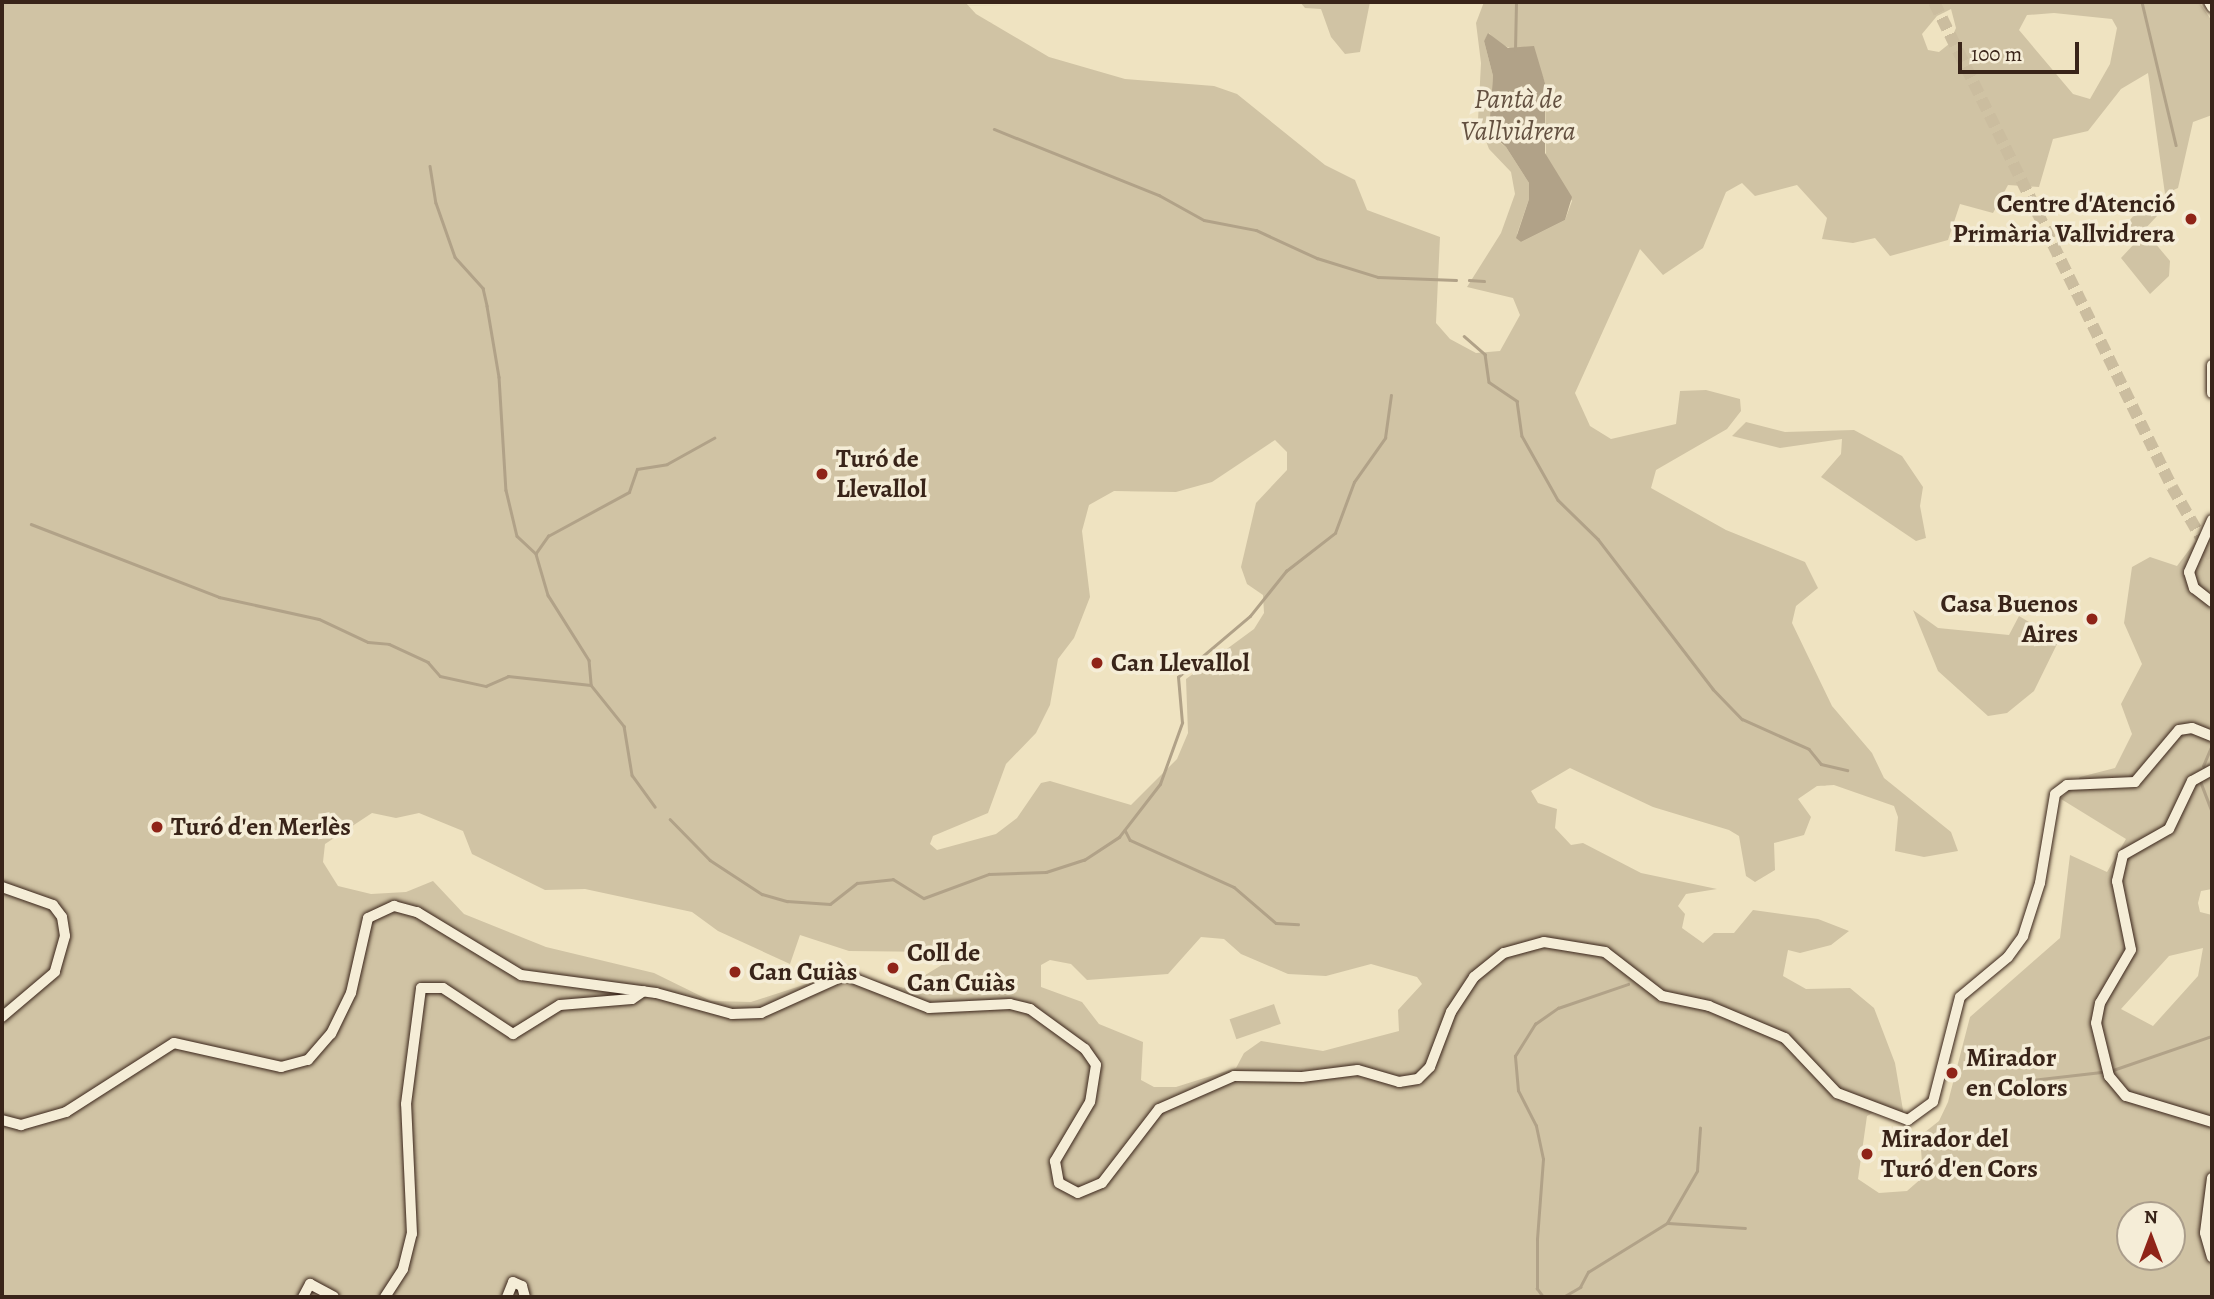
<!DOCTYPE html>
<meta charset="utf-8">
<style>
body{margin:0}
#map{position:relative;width:2214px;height:1299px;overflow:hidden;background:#efe3c1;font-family:Alegreya,serif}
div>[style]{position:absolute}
.green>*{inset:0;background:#d0c3a4;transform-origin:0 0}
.water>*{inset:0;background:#b1a288}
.stream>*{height:2.5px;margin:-1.25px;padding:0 1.25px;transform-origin:1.25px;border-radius:1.25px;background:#b1a288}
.highway-tunnel>*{height:12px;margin-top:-6px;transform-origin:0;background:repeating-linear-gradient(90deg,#cbbd9f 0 12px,transparent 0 18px)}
.roads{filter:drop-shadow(0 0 2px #392419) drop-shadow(0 0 2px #392419)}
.secondary>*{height:10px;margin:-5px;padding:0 5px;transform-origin:5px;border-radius:5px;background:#f5edd7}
.dots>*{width:19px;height:19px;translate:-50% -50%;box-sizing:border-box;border:4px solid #f5edd7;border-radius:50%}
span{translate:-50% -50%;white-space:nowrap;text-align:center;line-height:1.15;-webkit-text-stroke:7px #f5edd7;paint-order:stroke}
.poi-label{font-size:26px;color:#392419;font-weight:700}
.right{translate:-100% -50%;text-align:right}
.left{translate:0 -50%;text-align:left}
.water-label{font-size:28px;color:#635040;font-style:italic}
.frame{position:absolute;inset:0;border:4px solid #392419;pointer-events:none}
.north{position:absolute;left:2116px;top:1201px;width:70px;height:70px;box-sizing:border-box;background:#f5edd7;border:2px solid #aa9d8b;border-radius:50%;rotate:0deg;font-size:19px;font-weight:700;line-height:28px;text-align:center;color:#392419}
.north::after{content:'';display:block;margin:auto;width:24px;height:32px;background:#8f2418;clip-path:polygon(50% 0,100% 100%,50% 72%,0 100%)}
.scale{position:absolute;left:1958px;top:42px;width:121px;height:32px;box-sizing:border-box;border:4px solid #392419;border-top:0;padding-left:9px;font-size:21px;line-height:24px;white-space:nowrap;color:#392419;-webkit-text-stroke:5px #f5edd7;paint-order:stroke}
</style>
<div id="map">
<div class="green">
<div style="clip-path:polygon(evenodd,2px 2px,965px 2px,976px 14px,1049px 57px,1125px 79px,1214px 86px,1237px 94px,1325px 165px,1355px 180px,1367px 210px,1440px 237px,1436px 323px,1450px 339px,1476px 353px,1500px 351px,1520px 315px,1513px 298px,1467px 287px,1501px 233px,1515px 194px,1511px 172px,1489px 149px,1478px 120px,1481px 63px,1476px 23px,1484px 2px,2199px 2px,2212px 21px,2212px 115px,2193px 122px,2178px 188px,2165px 194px,2148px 73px,2121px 89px,2088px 131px,2053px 139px,2039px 187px,2008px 185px,1993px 213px,1960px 204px,1948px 240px,1890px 256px,1875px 238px,1853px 243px,1822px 239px,1827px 218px,1797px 185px,1755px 196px,1742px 183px,1726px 192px,1703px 248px,1663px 275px,1640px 249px,1575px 393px,1590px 426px,1611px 439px,1676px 424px,1680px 391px,1706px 390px,1740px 399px,1741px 411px,1727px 429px,1656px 470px,1651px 488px,1726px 530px,1805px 562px,1818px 588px,1796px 606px,1792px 623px,1832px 706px,1872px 753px,1884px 778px,1951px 832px,1958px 851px,1924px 857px,1895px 851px,1898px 817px,1894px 806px,1834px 785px,1817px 786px,1798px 799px,1811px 817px,1804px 835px,1774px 843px,1775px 870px,1755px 882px,1746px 876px,1739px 836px,1729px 830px,1653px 807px,1570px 768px,1531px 791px,1538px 803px,1557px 809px,1555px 828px,1571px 845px,1583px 843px,1641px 873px,1717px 889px,1686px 894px,1678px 906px,1685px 914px,1682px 928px,1703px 943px,1714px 933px,1734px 933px,1753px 910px,1818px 919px,1849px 931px,1831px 945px,1800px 953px,1788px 950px,1783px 976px,1806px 989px,1850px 988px,1874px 1008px,1895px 1063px,1904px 1116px,1880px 1109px,1867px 1116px,1858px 1179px,1879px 1193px,1907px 1191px,1923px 1177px,1920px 1136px,1939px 1121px,1948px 1102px,1970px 1017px,2060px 938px,2070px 855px,2107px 872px,2126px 839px,2061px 799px,2080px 777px,2115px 768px,2132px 734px,2121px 704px,2142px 664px,2124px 623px,2132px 567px,2150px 557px,2177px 566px,2201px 534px,2212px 540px,2212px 889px,2201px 891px,2198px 903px,2200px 912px,2212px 915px,2212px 1297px,2px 1297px,2px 2px,1951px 9px,1956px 28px,1949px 44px,1939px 52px,1928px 50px,1922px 34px,1937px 16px,1951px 9px,2px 2px,2054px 13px,2112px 19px,2117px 28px,2110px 64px,2090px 99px,2073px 94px,2019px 30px,2027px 15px,2054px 13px,2px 2px,1489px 33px,1497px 43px,1536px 58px,1545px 83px,1546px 157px,1572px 201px,1565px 220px,1521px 242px,1517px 234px,1529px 199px,1529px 183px,1506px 147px,1490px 135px,1493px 76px,1484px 41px,1489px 33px,2px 2px,1275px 440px,1287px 452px,1287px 470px,1256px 503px,1241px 567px,1247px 584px,1263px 595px,1264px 613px,1254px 629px,1186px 679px,1188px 733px,1177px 759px,1131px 805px,1050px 781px,1041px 783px,1017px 818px,996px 834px,937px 850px,930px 844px,933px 836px,988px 813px,1006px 764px,1036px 733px,1050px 705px,1058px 659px,1074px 638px,1090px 597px,1082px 531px,1089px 505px,1114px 491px,1176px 492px,1212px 482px,1275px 440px,2px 2px,372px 813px,396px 818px,419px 813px,463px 831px,472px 854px,545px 890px,585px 889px,692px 912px,718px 931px,790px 964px,800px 935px,849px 951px,943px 952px,945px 963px,904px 988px,843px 972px,751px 1002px,711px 1001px,654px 973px,546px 947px,464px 914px,433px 881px,406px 892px,371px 894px,338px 886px,323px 862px,325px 844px,372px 813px,2px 2px,1201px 937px,1224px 939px,1241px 954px,1288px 974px,1326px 976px,1371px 964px,1417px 977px,1422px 984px,1398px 1010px,1399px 1031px,1323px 1051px,1261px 1041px,1244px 1053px,1236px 1068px,1176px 1087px,1154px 1087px,1141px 1080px,1143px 1042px,1099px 1024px,1082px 1002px,1041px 987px,1041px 965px,1050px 960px,1071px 964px,1087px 980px,1168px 974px,1201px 937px,2px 2px,2203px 948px,2198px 976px,2153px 1026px,2121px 1009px,2169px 956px,2203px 948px,2px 2px,2130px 1215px,2172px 1215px,2172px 1257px,2130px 1257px,2130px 1215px)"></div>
<div style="clip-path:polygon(1300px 2px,1370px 2px,1360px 52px,1345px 54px,1331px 37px,1321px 9px,1305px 8px)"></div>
<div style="clip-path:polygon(2145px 201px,2157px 216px,2144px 230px,2170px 261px,2169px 276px,2150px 294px,2121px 258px,2135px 243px,2123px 229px)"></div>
<div style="clip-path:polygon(1746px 422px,1785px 432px,1854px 430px,1902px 456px,1923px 487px,1920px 506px,1926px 538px,1916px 541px,1821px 477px,1841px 454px,1842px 439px,1780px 448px,1732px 436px)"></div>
<div style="clip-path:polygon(1913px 610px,1938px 628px,2009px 635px,2019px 616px,2059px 640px,2034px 691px,2007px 713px,1988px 716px,1938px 671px)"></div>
<div style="left:1274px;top:1004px;width:21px;height:47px;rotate:71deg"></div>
</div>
<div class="water">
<div style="clip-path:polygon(1488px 33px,1508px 48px,1534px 46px,1545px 83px,1545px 153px,1572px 197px,1565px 220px,1521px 242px,1516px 238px,1529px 199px,1529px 183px,1506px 147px,1489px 132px,1493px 76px,1484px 41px)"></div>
</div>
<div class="stream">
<div style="left:2142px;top:2px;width:147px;rotate:76.6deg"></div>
<div style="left:1515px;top:50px;width:48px;rotate:-88.8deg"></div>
<div style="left:994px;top:129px;width:178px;rotate:21.8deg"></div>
<div style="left:1159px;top:195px;width:51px;rotate:29.1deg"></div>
<div style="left:1204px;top:220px;width:53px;rotate:10.9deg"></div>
<div style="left:1256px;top:230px;width:67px;rotate:24.7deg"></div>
<div style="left:1317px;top:258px;width:64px;rotate:17.3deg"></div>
<div style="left:1378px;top:277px;width:78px;rotate:2.2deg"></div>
<div style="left:430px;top:166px;width:37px;rotate:81deg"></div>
<div style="left:436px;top:203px;width:57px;rotate:70.6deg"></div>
<div style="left:455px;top:257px;width:42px;rotate:47.9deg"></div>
<div style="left:483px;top:288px;width:18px;rotate:77deg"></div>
<div style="left:487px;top:306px;width:72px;rotate:80.4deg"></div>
<div style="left:499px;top:377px;width:113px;rotate:86.5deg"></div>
<div style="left:506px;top:490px;width:47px;rotate:76.6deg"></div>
<div style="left:517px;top:536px;width:26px;rotate:43deg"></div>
<div style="left:536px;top:554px;width:43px;rotate:73.7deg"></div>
<div style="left:548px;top:595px;width:77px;rotate:57.8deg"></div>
<div style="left:589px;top:660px;width:25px;rotate:85deg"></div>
<div style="left:591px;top:685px;width:53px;rotate:51.2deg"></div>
<div style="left:624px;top:726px;width:50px;rotate:80.7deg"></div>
<div style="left:632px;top:775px;width:39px;rotate:54deg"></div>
<div style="left:1469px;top:280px;width:15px;rotate:4deg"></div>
<div style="left:1464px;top:336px;width:28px;rotate:41deg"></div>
<div style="left:1485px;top:354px;width:28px;rotate:82deg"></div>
<div style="left:1489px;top:382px;width:34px;rotate:34deg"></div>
<div style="left:1517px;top:401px;width:35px;rotate:82deg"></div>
<div style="left:1522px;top:436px;width:73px;rotate:60.6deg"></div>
<div style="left:1558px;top:500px;width:56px;rotate:44.3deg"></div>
<div style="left:1598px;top:539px;width:189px;rotate:52.5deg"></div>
<div style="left:1713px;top:689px;width:42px;rotate:46deg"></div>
<div style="left:1742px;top:719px;width:73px;rotate:24.1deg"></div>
<div style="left:1809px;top:749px;width:19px;rotate:51deg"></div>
<div style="left:1821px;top:764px;width:27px;rotate:13deg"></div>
<div style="left:31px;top:524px;width:202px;rotate:21.2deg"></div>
<div style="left:219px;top:597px;width:102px;rotate:12.4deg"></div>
<div style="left:319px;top:619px;width:54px;rotate:25.1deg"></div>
<div style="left:368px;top:642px;width:21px;rotate:5deg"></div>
<div style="left:389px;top:644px;width:43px;rotate:24.8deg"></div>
<div style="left:428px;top:662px;width:18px;rotate:49deg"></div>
<div style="left:440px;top:676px;width:47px;rotate:12.3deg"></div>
<div style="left:486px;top:686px;width:24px;rotate:-24deg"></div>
<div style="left:508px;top:676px;width:83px;rotate:6.2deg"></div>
<div style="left:536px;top:553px;width:21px;rotate:-55deg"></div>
<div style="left:548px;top:536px;width:92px;rotate:-28.5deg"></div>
<div style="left:629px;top:492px;width:24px;rotate:-71deg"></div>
<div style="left:637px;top:469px;width:30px;rotate:-9deg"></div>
<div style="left:667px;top:464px;width:54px;rotate:-29deg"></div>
<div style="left:2203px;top:766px;width:23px;rotate:-67deg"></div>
<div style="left:2200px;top:780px;width:33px;rotate:69deg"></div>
<div style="left:670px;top:819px;width:57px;rotate:45.7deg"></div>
<div style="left:710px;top:860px;width:62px;rotate:33.2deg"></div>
<div style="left:762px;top:894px;width:26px;rotate:16deg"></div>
<div style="left:787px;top:901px;width:43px;rotate:4deg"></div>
<div style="left:830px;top:904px;width:34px;rotate:-38deg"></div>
<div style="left:857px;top:883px;width:36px;rotate:-6deg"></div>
<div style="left:893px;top:879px;width:36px;rotate:32deg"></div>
<div style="left:924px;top:898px;width:69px;rotate:-20.3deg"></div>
<div style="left:989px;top:874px;width:57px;rotate:-2deg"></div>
<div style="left:1046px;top:872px;width:40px;rotate:-18deg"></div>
<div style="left:1084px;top:860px;width:42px;rotate:-33.3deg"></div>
<div style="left:1119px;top:837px;width:67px;rotate:-52.3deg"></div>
<div style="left:1160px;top:784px;width:65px;rotate:-70.2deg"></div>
<div style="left:1182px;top:723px;width:46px;rotate:-95deg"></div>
<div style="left:1178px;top:677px;width:94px;rotate:-40.3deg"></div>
<div style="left:1250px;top:616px;width:58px;rotate:-51.3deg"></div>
<div style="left:1286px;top:571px;width:62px;rotate:-37.8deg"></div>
<div style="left:1335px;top:533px;width:54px;rotate:-69.6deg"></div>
<div style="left:1354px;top:482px;width:54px;rotate:-54.8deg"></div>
<div style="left:1385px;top:438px;width:43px;rotate:-82.1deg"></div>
<div style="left:1125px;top:830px;width:11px;rotate:63deg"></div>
<div style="left:1130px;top:840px;width:114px;rotate:24.3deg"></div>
<div style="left:1234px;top:887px;width:55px;rotate:40.6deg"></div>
<div style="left:1276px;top:923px;width:22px;rotate:3deg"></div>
<div style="left:2113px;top:1070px;width:105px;rotate:-19deg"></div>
<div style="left:1972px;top:1087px;width:130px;rotate:-6.6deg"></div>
<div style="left:1668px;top:1223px;width:77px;rotate:3.7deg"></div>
<div style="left:1543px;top:1297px;width:10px;rotate:-127deg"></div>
<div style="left:1537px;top:1289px;width:50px;rotate:-90deg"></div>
<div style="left:1537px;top:1239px;width:80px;rotate:-85.7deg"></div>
<div style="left:1543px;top:1159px;width:34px;rotate:-102deg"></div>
<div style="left:1536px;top:1126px;width:39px;rotate:-117deg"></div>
<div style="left:1518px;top:1091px;width:35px;rotate:-95deg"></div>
<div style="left:1515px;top:1056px;width:38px;rotate:-58deg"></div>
<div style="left:1535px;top:1024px;width:28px;rotate:-35deg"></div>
<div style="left:1558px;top:1008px;width:74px;rotate:-18.9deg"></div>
<div style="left:1563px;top:1297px;width:20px;rotate:-30deg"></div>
<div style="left:1580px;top:1287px;width:17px;rotate:-62deg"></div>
<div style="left:1588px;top:1272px;width:93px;rotate:-31.8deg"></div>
<div style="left:1667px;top:1223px;width:60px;rotate:-60deg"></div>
<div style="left:1697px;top:1171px;width:43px;rotate:-86deg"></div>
</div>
<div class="highway-tunnel">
<div style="left:1934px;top:2px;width:540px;rotate:63.86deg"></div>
<div style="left:2172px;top:487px;width:81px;rotate:60.3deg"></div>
</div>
<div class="roads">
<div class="secondary">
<div style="left:2209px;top:2px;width:6px;rotate:59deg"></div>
<div style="left:2212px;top:365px;width:28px;rotate:90deg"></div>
<div style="left:2212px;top:520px;width:57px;rotate:113.9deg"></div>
<div style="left:2189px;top:572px;width:17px;rotate:73deg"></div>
<div style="left:2194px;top:588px;width:23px;rotate:38deg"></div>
<div style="left:2212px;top:770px;width:23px;rotate:151deg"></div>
<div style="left:2192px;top:781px;width:53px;rotate:115.6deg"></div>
<div style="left:2169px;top:829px;width:53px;rotate:150.5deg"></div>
<div style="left:2123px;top:855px;width:27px;rotate:103deg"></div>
<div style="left:2117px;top:881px;width:70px;rotate:78.5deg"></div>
<div style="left:2131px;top:950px;width:61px;rotate:120.3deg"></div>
<div style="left:2100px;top:1003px;width:20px;rotate:101deg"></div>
<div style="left:2096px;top:1023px;width:55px;rotate:76.2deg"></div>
<div style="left:2109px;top:1076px;width:26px;rotate:50deg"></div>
<div style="left:2126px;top:1096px;width:90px;rotate:16.8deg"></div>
<div style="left:2px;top:887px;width:54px;rotate:19.4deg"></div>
<div style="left:53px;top:905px;width:15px;rotate:53deg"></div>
<div style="left:62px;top:917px;width:19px;rotate:81deg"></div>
<div style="left:65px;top:936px;width:37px;rotate:106deg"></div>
<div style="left:55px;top:972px;width:70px;rotate:139.7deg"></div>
<div style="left:2px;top:1120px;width:20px;rotate:15deg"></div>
<div style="left:21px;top:1125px;width:47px;rotate:-16.1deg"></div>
<div style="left:66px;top:1112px;width:128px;rotate:-32.6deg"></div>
<div style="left:174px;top:1043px;width:110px;rotate:12.6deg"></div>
<div style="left:281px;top:1067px;width:28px;rotate:-15deg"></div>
<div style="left:308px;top:1060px;width:35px;rotate:-49deg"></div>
<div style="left:331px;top:1034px;width:46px;rotate:-64deg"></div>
<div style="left:351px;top:993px;width:77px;rotate:-77.2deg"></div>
<div style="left:368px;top:918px;width:29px;rotate:-25deg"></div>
<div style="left:394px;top:906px;width:24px;rotate:15deg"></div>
<div style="left:417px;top:912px;width:122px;rotate:31.2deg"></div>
<div style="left:521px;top:975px;width:136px;rotate:7.6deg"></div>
<div style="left:656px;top:993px;width:79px;rotate:15.4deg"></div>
<div style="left:732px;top:1014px;width:29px;rotate:-2deg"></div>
<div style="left:761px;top:1013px;width:92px;rotate:-24.3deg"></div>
<div style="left:845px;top:975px;width:90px;rotate:21.4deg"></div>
<div style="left:929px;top:1008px;width:81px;rotate:-2.8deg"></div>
<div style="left:1010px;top:1004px;width:21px;rotate:14deg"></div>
<div style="left:1030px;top:1009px;width:68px;rotate:36deg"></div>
<div style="left:1085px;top:1049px;width:19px;rotate:55deg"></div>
<div style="left:1096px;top:1065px;width:37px;rotate:99deg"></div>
<div style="left:1090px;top:1102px;width:69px;rotate:120.7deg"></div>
<div style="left:1055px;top:1161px;width:22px;rotate:80deg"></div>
<div style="left:1059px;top:1183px;width:21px;rotate:28deg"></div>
<div style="left:1078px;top:1193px;width:26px;rotate:-23deg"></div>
<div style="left:1102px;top:1183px;width:93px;rotate:-52.4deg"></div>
<div style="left:1159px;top:1109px;width:82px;rotate:-23.7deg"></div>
<div style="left:1234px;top:1076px;width:68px;rotate:0.8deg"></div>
<div style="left:1302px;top:1077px;width:56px;rotate:-7.1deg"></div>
<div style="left:1358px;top:1070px;width:43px;rotate:16.3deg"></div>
<div style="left:1399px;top:1082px;width:19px;rotate:-9deg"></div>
<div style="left:1418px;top:1079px;width:17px;rotate:-45deg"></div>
<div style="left:1430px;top:1067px;width:59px;rotate:-69.1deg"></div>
<div style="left:1451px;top:1012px;width:42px;rotate:-56.7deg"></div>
<div style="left:1474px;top:977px;width:38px;rotate:-39deg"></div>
<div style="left:1504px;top:953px;width:41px;rotate:-15.4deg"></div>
<div style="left:1544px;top:942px;width:62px;rotate:9.3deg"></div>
<div style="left:1605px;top:952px;width:72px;rotate:37.7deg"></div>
<div style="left:1662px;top:996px;width:48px;rotate:12deg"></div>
<div style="left:1709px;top:1006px;width:82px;rotate:22.8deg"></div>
<div style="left:1785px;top:1038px;width:76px;rotate:46.6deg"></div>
<div style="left:1837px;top:1093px;width:76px;rotate:20.8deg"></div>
<div style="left:1908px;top:1120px;width:31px;rotate:-36deg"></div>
<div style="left:1933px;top:1102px;width:108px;rotate:-75.6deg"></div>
<div style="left:1960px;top:997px;width:62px;rotate:-39.8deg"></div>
<div style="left:2008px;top:957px;width:26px;rotate:-54deg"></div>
<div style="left:2023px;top:936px;width:56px;rotate:-72.2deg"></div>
<div style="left:2040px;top:883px;width:90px;rotate:-80.4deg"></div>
<div style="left:2055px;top:794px;width:15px;rotate:-37deg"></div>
<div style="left:2067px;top:785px;width:68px;rotate:-2.5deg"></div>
<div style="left:2135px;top:782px;width:68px;rotate:-49.8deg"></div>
<div style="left:2179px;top:730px;width:13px;rotate:-9deg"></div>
<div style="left:2192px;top:728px;width:22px;rotate:22deg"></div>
<div style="left:2212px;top:1178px;width:55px;rotate:97.3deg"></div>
<div style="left:2205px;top:1233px;width:25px;rotate:74deg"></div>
<div style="left:303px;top:1297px;width:15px;rotate:-62deg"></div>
<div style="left:310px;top:1284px;width:27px;rotate:28deg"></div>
<div style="left:385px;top:1297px;width:33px;rotate:-57deg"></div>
<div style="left:403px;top:1269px;width:36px;rotate:-76deg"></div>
<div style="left:412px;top:1234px;width:130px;rotate:-92.6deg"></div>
<div style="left:406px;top:1104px;width:117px;rotate:-82.6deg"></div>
<div style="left:421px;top:988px;width:22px"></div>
<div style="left:443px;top:988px;width:84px;rotate:33.3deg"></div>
<div style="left:513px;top:1034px;width:55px;rotate:-31.7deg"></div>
<div style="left:560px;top:1005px;width:72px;rotate:-4.8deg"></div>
<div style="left:632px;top:999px;width:14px;rotate:-34deg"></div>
<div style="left:507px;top:1297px;width:16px;rotate:-68deg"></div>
<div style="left:513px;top:1282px;width:10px;rotate:24deg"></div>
<div style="left:522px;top:1286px;width:11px;rotate:75deg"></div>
</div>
</div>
<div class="dots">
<div style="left:2191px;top:219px;background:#8f2418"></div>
<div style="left:822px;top:474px;background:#8f2418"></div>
<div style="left:2092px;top:619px;background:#8f2418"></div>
<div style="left:1097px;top:663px;background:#8f2418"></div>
<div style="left:157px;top:827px;background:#8f2418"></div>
<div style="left:893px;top:968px;background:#8f2418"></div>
<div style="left:735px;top:972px;background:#8f2418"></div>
<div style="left:1952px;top:1073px;background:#8f2418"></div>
<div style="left:1867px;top:1154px;background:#8f2418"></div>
</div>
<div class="poi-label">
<span class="right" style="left:2175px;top:219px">Centre d'Atenció<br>Primària Vallvidrera</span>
<span class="left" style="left:836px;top:474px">Turó de<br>Llevallol</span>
<span class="right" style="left:2078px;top:619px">Casa Buenos<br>Aires</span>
<span class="left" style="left:1111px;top:663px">Can Llevallol</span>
<span class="left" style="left:171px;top:827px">Turó d'en Merlès</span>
<span class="left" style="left:907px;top:968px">Coll de<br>Can Cuiàs</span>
<span class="left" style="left:749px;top:972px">Can Cuiàs</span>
<span class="left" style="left:1966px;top:1073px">Mirador<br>en Colors</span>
<span class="left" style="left:1881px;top:1154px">Mirador del<br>Turó d'en Cors</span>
</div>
<div class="water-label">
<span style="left:1518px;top:115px">Pantà de<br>Vallvidrera</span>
</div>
<div class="frame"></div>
<div class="north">N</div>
<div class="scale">100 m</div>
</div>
